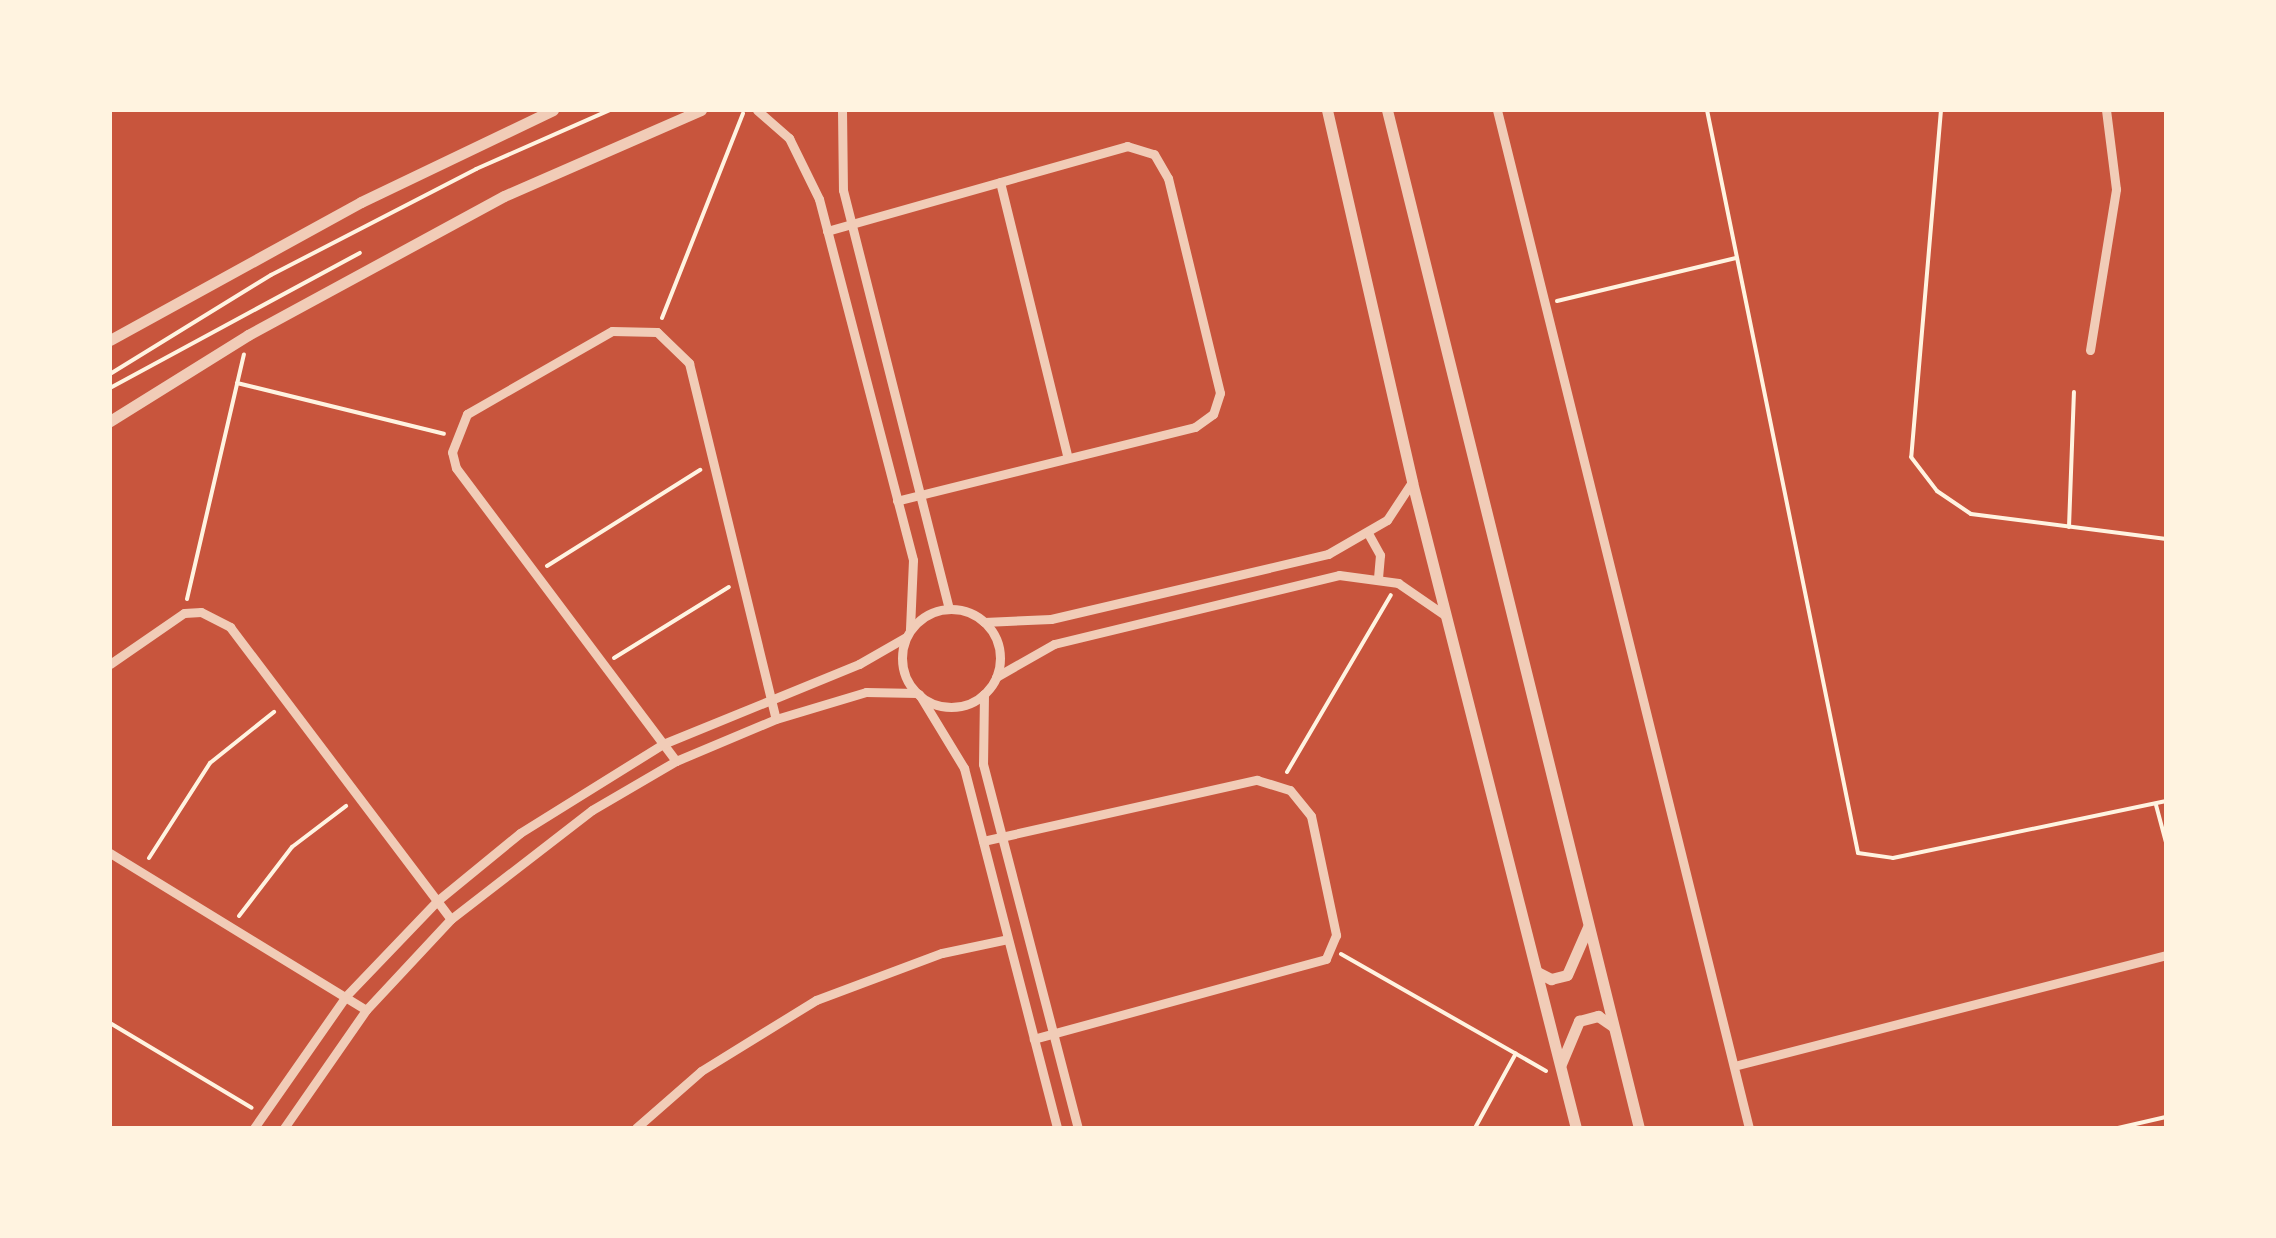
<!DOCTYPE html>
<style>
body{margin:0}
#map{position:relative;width:2276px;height:1238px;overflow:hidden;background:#c8553d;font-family:Raleway,sans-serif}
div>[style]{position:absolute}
.path>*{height:4px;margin:-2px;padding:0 2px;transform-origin:2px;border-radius:2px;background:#fff3e0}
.minor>*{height:9px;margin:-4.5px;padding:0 4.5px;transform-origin:4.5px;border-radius:4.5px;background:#f1ccb7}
.minor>.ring{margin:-4.5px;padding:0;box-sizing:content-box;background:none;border:9px solid #f1ccb7;border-radius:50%}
.tertiary>*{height:11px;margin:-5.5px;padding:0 5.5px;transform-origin:5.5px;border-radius:5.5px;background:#f1ccb7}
span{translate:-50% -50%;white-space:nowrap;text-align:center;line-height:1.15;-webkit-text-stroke:10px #fff3e0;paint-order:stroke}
.frame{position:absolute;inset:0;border:112px solid #fff3e0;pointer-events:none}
</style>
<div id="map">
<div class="path">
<div style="left:1707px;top:110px;width:758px;rotate:78.51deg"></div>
<div style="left:1858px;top:853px;width:35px;rotate:8deg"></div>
<div style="left:1893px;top:858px;width:279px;rotate:-11.8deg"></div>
<div style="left:1941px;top:110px;width:348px;rotate:94.9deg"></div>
<div style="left:1911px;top:457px;width:43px;rotate:52.6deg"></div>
<div style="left:1937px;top:491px;width:41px;rotate:34.1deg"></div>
<div style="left:1971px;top:514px;width:197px;rotate:7.3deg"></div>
<div style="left:1557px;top:301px;width:184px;rotate:-13.5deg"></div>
<div style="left:662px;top:318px;width:220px;rotate:-68.4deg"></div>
<div style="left:110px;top:374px;width:189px;rotate:-31.6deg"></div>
<div style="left:271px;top:275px;width:231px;rotate:-27.3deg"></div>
<div style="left:476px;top:169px;width:146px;rotate:-23.8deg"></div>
<div style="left:237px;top:383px;width:213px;rotate:13.8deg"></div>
<div style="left:110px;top:388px;width:284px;rotate:-28.4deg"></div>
<div style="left:2069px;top:527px;width:135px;rotate:-87.9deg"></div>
<div style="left:547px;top:566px;width:181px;rotate:-32.1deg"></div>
<div style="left:187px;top:599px;width:251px;rotate:-76.9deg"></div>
<div style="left:614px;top:658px;width:135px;rotate:-31.7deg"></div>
<div style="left:1287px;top:772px;width:205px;rotate:-59.6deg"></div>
<div style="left:2156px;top:805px;width:38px;rotate:75deg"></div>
<div style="left:149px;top:858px;width:113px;rotate:-57.3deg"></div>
<div style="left:210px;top:763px;width:82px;rotate:-38.6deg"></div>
<div style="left:239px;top:916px;width:87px;rotate:-52.5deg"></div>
<div style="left:292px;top:847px;width:68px;rotate:-37.2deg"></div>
<div style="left:1341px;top:954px;width:236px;rotate:29.7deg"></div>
<div style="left:110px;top:1023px;width:165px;rotate:30.9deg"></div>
<div style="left:1475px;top:1128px;width:85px;rotate:-61.3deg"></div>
<div style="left:2118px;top:1128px;width:49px;rotate:-12.9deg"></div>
</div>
<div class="minor">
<div style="left:757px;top:110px;width:43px;rotate:41.2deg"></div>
<div style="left:789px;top:138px;width:68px;rotate:63.8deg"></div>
<div style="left:819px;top:199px;width:373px;rotate:75.4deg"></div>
<div style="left:913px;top:560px;width:70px;rotate:92.5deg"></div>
<div style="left:842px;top:110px;width:80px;rotate:89.3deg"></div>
<div style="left:843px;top:190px;width:432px;rotate:75.8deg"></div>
<div style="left:1497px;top:110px;width:1049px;rotate:76.1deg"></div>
<div style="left:1000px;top:182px;width:284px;rotate:76.2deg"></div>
<div style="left:827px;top:231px;width:312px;rotate:-15.8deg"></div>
<div style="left:1127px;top:146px;width:28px;rotate:17deg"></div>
<div style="left:1154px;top:154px;width:28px;rotate:60deg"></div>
<div style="left:1168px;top:178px;width:221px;rotate:76.4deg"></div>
<div style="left:1220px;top:393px;width:22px;rotate:108deg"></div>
<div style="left:1213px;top:414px;width:22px;rotate:144deg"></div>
<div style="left:1195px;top:427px;width:307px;rotate:166.1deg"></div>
<div style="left:2090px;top:350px;width:163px;rotate:-80.8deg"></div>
<div style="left:2116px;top:189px;width:80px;rotate:-97.2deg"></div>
<div style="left:1369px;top:535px;width:23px;rotate:61deg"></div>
<div style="left:1380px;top:555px;width:22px;rotate:95deg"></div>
<div class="ring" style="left:902px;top:609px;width:89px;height:89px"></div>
<div style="left:984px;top:622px;width:67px;rotate:-2.6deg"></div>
<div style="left:1051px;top:619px;width:285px;rotate:-13.2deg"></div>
<div style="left:1328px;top:554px;width:68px;rotate:-30deg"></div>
<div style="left:1387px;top:520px;width:45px;rotate:-56.7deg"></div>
<div style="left:110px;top:664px;width:90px;rotate:-34.6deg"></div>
<div style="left:184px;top:613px;width:17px;rotate:-3deg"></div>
<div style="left:201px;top:612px;width:33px;rotate:27deg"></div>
<div style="left:230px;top:627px;width:366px;rotate:52.9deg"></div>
<div style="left:996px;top:677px;width:67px;rotate:-29.6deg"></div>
<div style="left:1054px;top:644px;width:293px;rotate:-13.6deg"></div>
<div style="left:1339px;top:575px;width:60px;rotate:7.7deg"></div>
<div style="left:1398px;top:583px;width:58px;rotate:34.5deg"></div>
<div style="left:919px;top:694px;width:87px;rotate:58.7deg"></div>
<div style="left:964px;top:768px;width:372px;rotate:75.5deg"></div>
<div style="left:984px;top:694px;width:70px;rotate:90.8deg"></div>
<div style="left:983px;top:764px;width:376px;rotate:75.4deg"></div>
<div style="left:676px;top:761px;width:366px;rotate:-126.9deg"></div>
<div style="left:456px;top:468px;width:16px;rotate:-104deg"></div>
<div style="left:452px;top:452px;width:41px;rotate:-68.5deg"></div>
<div style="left:467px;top:414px;width:167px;rotate:-29.8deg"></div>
<div style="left:612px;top:331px;width:45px;rotate:1.3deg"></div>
<div style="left:657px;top:332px;width:45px;rotate:44.1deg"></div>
<div style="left:689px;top:363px;width:366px;rotate:76.3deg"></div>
<div style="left:983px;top:841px;width:281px;rotate:-12.6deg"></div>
<div style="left:1257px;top:780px;width:34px;rotate:17deg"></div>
<div style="left:1290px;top:790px;width:33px;rotate:51deg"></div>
<div style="left:1311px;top:816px;width:122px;rotate:78.1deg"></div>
<div style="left:1336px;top:935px;width:26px;rotate:113deg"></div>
<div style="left:1326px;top:959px;width:303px;rotate:164.7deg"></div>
<div style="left:110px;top:853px;width:300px;rotate:31.5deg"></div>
<div style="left:1734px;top:1066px;width:446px;rotate:-14.4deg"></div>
<div style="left:254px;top:1128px;width:161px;rotate:-55.1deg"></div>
<div style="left:346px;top:996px;width:132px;rotate:-46.2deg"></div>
<div style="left:437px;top:901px;width:107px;rotate:-39.3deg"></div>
<div style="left:520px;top:833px;width:168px;rotate:-31.9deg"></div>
<div style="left:663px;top:744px;width:212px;rotate:-22.2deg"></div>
<div style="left:859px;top:664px;width:54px;rotate:-29.9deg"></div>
<div style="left:284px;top:1128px;width:144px;rotate:-55.2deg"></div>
<div style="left:366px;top:1010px;width:125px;rotate:-47deg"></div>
<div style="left:451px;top:919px;width:178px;rotate:-37.7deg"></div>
<div style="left:592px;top:810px;width:97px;rotate:-30.3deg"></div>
<div style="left:676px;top:761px;width:108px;rotate:-22.8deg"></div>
<div style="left:776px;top:719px;width:94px;rotate:-16.7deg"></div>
<div style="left:866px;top:692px;width:51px;rotate:1.1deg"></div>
<div style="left:636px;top:1128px;width:86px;rotate:-41.2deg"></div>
<div style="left:701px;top:1071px;width:135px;rotate:-31.7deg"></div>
<div style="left:816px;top:1000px;width:134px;rotate:-20.5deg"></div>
<div style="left:942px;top:953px;width:67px;rotate:-12deg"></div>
</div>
<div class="tertiary">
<div style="left:1327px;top:110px;width:382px;rotate:77.1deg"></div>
<div style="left:1412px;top:482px;width:666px;rotate:75.76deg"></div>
<div style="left:1387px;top:110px;width:1049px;rotate:76.1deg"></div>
<div style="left:110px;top:340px;width:286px;rotate:-28.8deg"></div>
<div style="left:361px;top:202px;width:213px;rotate:-25.6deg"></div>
<div style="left:110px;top:421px;width:163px;rotate:-31.9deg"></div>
<div style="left:248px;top:335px;width:291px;rotate:-28.5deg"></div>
<div style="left:504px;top:196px;width:215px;rotate:-23.6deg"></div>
<div style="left:1537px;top:972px;width:16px;rotate:27deg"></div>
<div style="left:1551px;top:979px;width:16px;rotate:-14deg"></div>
<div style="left:1567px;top:975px;width:52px;rotate:-66.4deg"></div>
<div style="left:1561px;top:1064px;width:47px;rotate:-67.3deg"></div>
<div style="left:1579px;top:1021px;width:20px;rotate:-15deg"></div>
<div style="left:1598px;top:1016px;width:18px;rotate:34deg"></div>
</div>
<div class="frame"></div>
</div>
